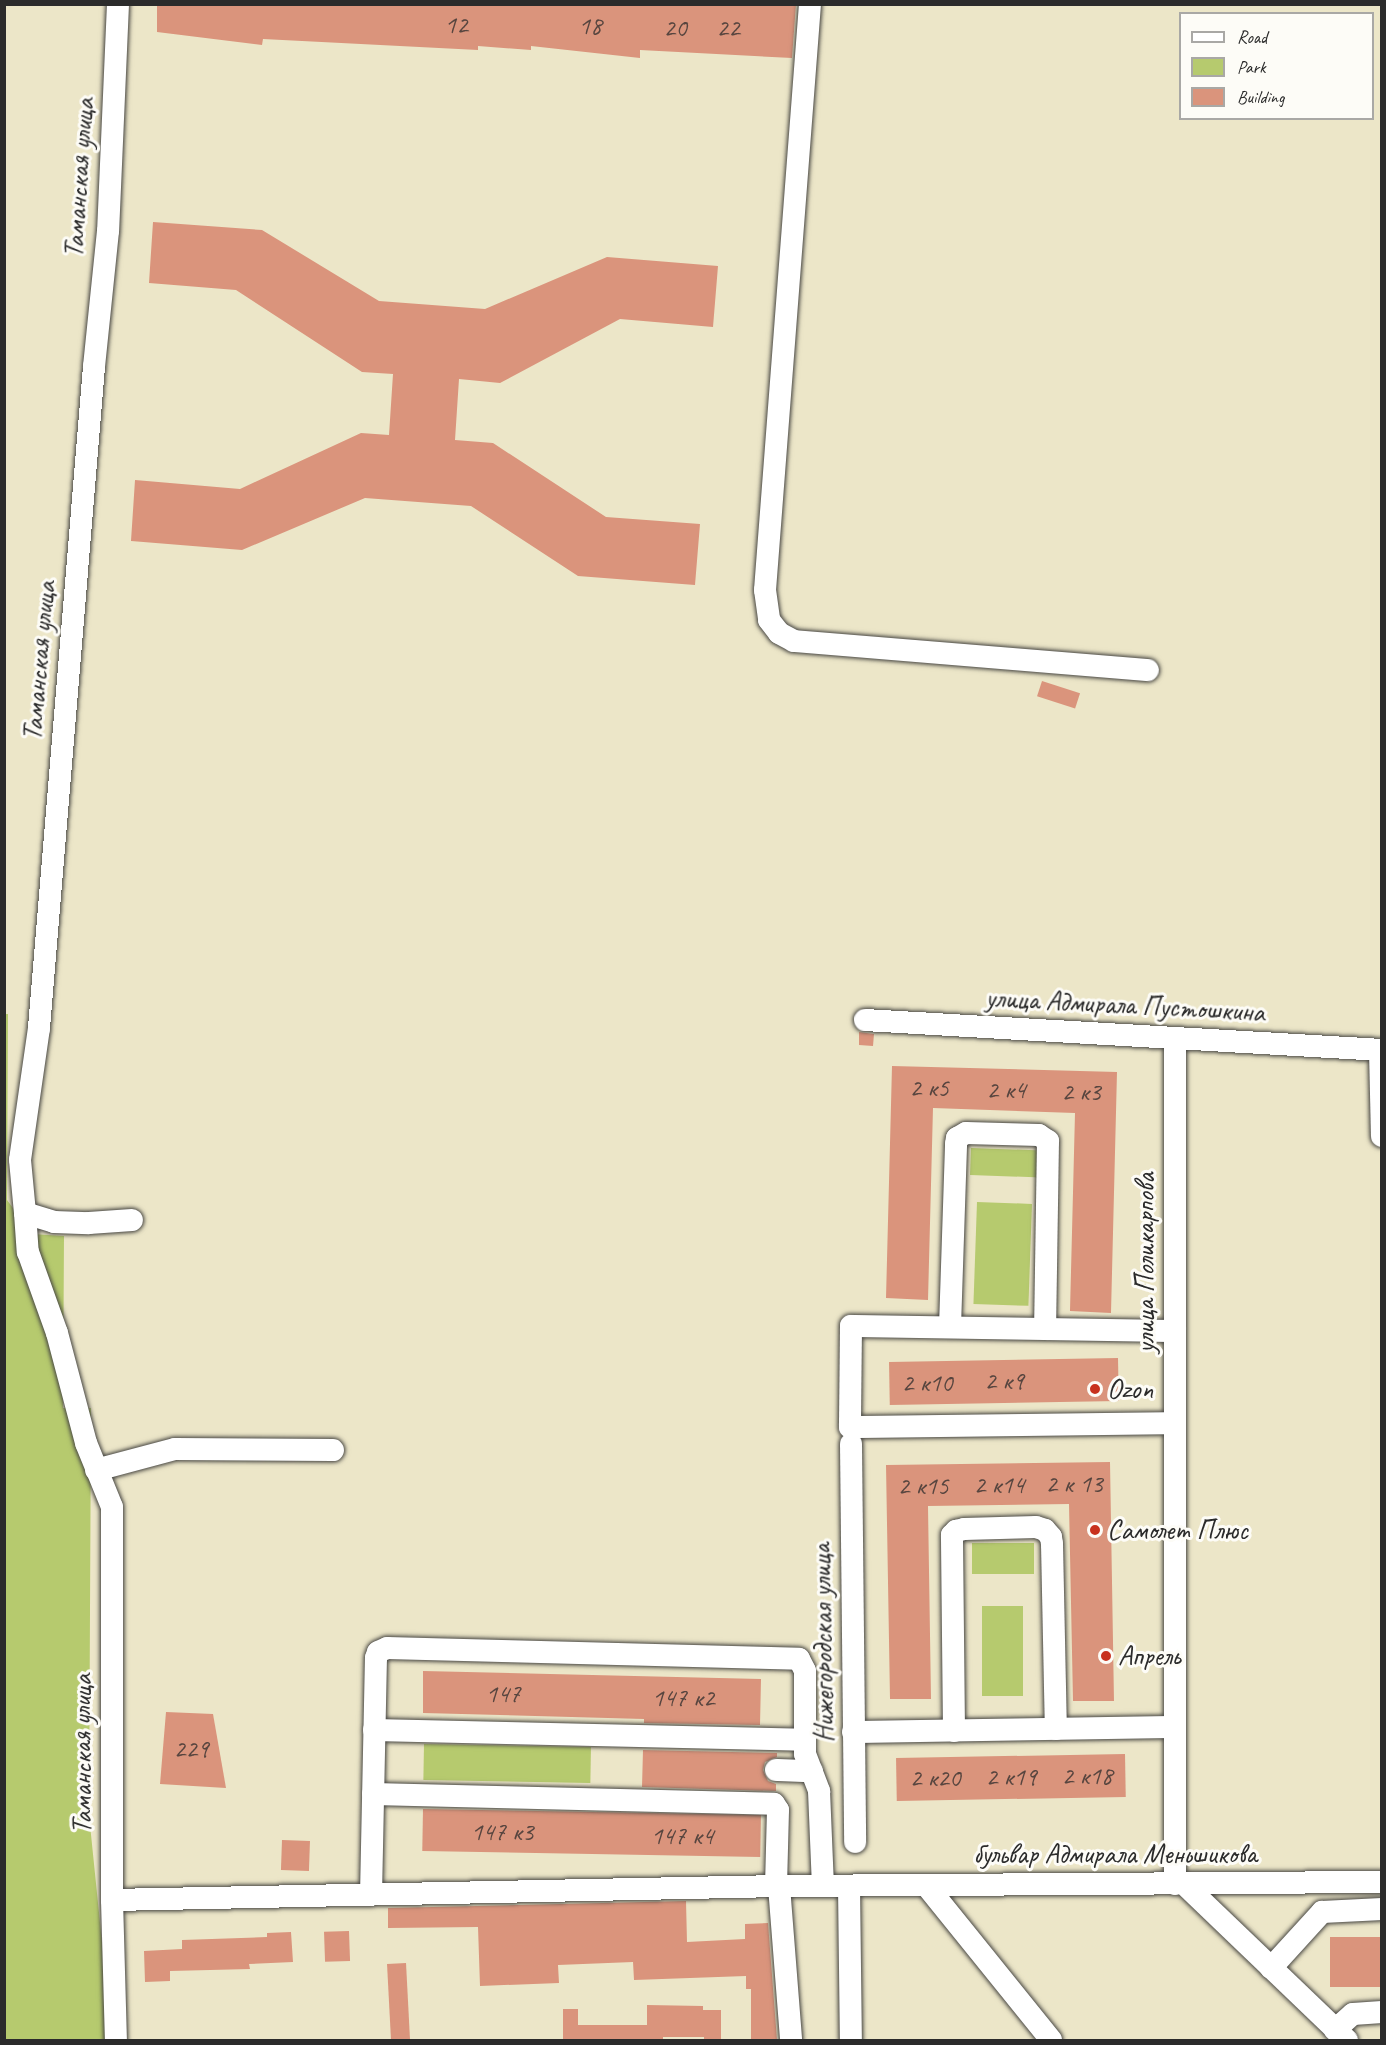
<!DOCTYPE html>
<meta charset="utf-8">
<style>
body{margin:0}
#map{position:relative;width:1386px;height:2045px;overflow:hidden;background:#ece6c8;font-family:Caveat,sans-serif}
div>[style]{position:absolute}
.green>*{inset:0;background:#b6ca6e;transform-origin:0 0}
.building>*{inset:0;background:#da947c;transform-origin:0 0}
.roads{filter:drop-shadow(0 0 2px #484743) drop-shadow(0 0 2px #484743)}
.minor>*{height:22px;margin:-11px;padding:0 11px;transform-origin:11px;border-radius:11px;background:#fff}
.dots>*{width:16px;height:16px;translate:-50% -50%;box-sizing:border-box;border:3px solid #fdfcf7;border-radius:50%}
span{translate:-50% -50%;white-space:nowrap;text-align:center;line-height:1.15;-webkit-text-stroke:6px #fdfcf7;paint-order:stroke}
.number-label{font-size:26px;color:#57453f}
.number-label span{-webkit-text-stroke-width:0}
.street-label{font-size:28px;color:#2b2b2b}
.poi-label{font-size:28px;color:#2b2b2b}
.left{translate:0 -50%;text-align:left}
.frame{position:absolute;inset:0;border:6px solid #2b2b2b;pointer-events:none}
.legend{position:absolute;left:1179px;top:12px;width:195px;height:108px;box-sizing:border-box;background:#fdfcf7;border:2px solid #a9a8a5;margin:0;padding:8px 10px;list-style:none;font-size:18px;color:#2b2b2b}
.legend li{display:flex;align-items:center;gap:12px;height:30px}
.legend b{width:30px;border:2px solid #a9a8a5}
</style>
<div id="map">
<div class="green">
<div style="clip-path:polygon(5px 1014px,8px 1014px,7px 1200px,32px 1234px,64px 1236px,63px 1408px,91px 1408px,89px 1815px,112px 2040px,5px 2040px)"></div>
<div style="left:971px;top:1148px;width:71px;height:27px;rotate:2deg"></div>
<div style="left:977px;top:1202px;width:55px;height:102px;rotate:2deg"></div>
<div style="left:1034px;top:1543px;width:31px;height:62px;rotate:90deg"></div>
<div style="left:982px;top:1606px;width:41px;height:90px"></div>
<div style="left:424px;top:1744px;width:167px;height:36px;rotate:1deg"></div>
</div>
<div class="building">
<div style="clip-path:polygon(157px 4px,796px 4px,792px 58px,640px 50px,640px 58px,531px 46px,531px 50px,478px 46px,478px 50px,263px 39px,262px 45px,157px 32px)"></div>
<div style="clip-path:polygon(153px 222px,262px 230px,379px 301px,485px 309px,607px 257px,718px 266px,713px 327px,620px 319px,500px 383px,459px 379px,455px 440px,493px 443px,606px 517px,700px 524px,695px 585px,578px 576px,471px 506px,365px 498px,242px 550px,131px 541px,135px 480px,240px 489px,361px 433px,389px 435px,393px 374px,362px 372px,236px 290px,149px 283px)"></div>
<div style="left:1042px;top:681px;width:40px;height:16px;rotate:18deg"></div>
<div style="clip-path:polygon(859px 1032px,874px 1034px,873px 1046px,859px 1045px)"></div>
<div style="clip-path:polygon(892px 1066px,1117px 1072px,1111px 1313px,1070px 1311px,1075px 1113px,933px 1108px,928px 1300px,886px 1298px)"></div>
<div style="left:1118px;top:1358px;width:43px;height:229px;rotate:89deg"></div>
<div style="clip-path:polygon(1110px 1462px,1114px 1701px,1073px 1701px,1069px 1504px,928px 1506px,931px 1699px,890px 1699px,886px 1465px)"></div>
<div style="clip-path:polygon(423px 1671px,761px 1679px,760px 1725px,644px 1723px,644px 1719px,423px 1713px)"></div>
<div style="clip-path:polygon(166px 1712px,213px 1714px,226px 1788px,160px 1784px)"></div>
<div style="clip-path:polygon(643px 1750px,777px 1753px,777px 1757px,765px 1762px,763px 1770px,768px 1781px,776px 1784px,776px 1791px,642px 1787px)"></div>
<div style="left:1125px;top:1754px;width:43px;height:229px;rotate:89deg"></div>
<div style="left:423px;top:1809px;width:338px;height:42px;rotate:1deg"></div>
<div style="left:282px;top:1840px;width:28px;height:30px;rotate:2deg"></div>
<div style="clip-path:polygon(686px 1901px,687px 1942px,745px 1939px,745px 1924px,768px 1923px,777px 2040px,751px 2040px,751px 1989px,746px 1989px,746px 1976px,634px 1980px,633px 1962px,558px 1965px,559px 1983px,480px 1986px,478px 1927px,388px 1928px,388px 1908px)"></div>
<div style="left:349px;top:1931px;width:30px;height:25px;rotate:88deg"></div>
<div style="clip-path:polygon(291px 1932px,293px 1962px,249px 1964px,250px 1969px,170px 1971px,170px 1981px,145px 1982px,144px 1951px,182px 1949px,182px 1940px,267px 1937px,267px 1933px)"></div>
<div style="left:1382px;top:1937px;width:50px;height:52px;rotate:90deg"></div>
<div style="left:406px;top:1963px;width:77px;height:19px;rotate:87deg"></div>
<div style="clip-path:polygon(647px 2005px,703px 2006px,703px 2010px,721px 2010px,721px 2040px,704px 2040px,704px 2037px,663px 2037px,663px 2040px,563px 2040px,563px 2009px,578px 2009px,578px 2025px,647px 2025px)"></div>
</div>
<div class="roads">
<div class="minor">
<div style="left:118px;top:4px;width:227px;rotate:92.5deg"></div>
<div style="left:108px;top:231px;width:137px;rotate:95.9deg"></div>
<div style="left:94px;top:367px;width:663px;rotate:94.76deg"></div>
<div style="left:39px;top:1028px;width:133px;rotate:98.2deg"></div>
<div style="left:20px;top:1160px;width:53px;rotate:84.6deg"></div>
<div style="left:25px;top:1213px;width:30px;rotate:17deg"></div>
<div style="left:54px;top:1222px;width:35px;rotate:2deg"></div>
<div style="left:89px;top:1223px;width:43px;rotate:-4deg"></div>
<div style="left:810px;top:4px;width:588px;rotate:94.39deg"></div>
<div style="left:765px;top:590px;width:30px;rotate:82deg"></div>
<div style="left:769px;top:620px;width:16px;rotate:52deg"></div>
<div style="left:779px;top:633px;width:17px;rotate:28deg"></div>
<div style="left:794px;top:641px;width:355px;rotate:4.7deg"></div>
<div style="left:865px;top:1020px;width:518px;rotate:3.32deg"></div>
<div style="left:1380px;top:1050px;width:86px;rotate:88.7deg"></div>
<div style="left:25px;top:1213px;width:39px;rotate:86deg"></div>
<div style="left:28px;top:1252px;width:86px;rotate:70.3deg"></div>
<div style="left:57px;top:1333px;width:114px;rotate:75.2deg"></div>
<div style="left:86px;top:1443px;width:69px;rotate:67.9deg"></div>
<div style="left:112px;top:1507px;width:393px;rotate:90deg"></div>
<div style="left:112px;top:1900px;width:140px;rotate:88.4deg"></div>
<div style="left:950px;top:1327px;width:183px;rotate:-88.1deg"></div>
<div style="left:956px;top:1144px;width:6px;rotate:-81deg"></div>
<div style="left:957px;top:1138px;width:10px;rotate:-29deg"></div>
<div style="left:966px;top:1133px;width:73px;rotate:1.6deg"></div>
<div style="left:1039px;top:1135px;width:11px;rotate:34deg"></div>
<div style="left:1048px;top:1141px;width:188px;rotate:90.9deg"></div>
<div style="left:1175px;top:1331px;width:324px;rotate:-179.1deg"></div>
<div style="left:851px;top:1326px;width:101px;rotate:90.6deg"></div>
<div style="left:850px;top:1427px;width:325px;rotate:-0.7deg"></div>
<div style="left:851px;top:1444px;width:398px;rotate:89.4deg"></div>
<div style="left:96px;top:1470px;width:82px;rotate:-14.9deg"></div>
<div style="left:175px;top:1449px;width:158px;rotate:0.4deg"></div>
<div style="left:374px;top:1730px;width:430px;rotate:1.3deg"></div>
<div style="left:954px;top:1731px;width:196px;rotate:-90.6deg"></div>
<div style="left:952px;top:1535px;width:6px;rotate:-45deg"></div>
<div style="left:956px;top:1531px;width:8px;rotate:-14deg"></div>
<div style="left:964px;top:1529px;width:72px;rotate:-1.6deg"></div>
<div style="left:1036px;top:1527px;width:9px;rotate:18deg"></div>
<div style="left:1045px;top:1530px;width:9px;rotate:49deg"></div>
<div style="left:1051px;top:1537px;width:7px;rotate:82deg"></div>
<div style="left:1052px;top:1544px;width:185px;rotate:88.8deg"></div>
<div style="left:853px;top:1732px;width:322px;rotate:-0.9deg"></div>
<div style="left:776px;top:1770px;width:36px;rotate:2deg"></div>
<div style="left:373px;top:1794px;width:401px;rotate:1.4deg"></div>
<div style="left:774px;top:1804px;width:7px;rotate:56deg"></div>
<div style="left:778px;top:1810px;width:76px;rotate:91.5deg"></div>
<div style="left:1183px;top:1883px;width:227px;rotate:43.8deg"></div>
<div style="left:1175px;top:1884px;width:846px;rotate:-90deg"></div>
<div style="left:926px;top:1885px;width:199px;rotate:51.1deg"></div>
<div style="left:779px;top:1886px;width:154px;rotate:85.5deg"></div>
<div style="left:849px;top:1886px;width:154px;rotate:89.3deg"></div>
<div style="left:371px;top:1895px;width:237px;rotate:-88.8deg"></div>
<div style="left:376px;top:1658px;width:6px;rotate:-72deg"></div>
<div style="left:378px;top:1652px;width:10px;rotate:-24deg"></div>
<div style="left:387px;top:1648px;width:412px;rotate:1.5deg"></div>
<div style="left:799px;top:1659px;width:13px;rotate:63deg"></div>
<div style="left:805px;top:1671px;width:83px;rotate:90deg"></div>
<div style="left:805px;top:1754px;width:40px;rotate:69deg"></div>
<div style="left:819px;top:1791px;width:95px;rotate:87.6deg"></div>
<div style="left:112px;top:1900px;width:667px;rotate:-1.2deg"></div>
<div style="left:779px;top:1886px;width:603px;rotate:-0.38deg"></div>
<div style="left:1271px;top:1968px;width:76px;rotate:-47.7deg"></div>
<div style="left:1322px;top:1912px;width:60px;rotate:-2.9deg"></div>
<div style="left:1335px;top:2030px;width:24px;rotate:-42deg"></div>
<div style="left:1353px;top:2014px;width:29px;rotate:-4deg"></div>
</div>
</div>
<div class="dots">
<div style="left:1095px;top:1389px;background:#c8321e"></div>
<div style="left:1095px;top:1530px;background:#c8321e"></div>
<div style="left:1106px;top:1656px;background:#c8321e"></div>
</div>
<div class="number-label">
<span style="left:456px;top:25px">12</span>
<span style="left:590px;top:26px">18</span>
<span style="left:675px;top:28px">20</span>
<span style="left:728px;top:28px">22</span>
<span style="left:929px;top:1088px">2 к5</span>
<span style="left:1006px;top:1090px">2 к4</span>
<span style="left:1081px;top:1092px">2 к3</span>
<span style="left:1004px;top:1381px">2 к9</span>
<span style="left:927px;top:1383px">2 к10</span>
<span style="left:1074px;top:1484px">2 к 13</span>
<span style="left:999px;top:1485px">2 к14</span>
<span style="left:923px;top:1486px">2 к15</span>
<span style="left:503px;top:1694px">147</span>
<span style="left:683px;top:1698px">147 к2</span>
<span style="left:191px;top:1749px">229</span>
<span style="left:1087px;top:1776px">2 к18</span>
<span style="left:1011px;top:1777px">2 к19</span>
<span style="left:935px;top:1778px">2 к20</span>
<span style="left:502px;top:1832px">147 к3</span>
<span style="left:682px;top:1836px">147 к4</span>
</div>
<div class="street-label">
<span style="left:79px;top:178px;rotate:-86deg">Таманская улица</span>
<span style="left:39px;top:661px;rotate:-85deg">Таманская улица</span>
<span style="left:1125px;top:1005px;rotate:3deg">улица Адмирала Пустошкина</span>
<span style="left:1145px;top:1263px;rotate:-90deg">улица Поликарпова</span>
<span style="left:823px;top:1643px;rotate:-91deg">Нижегородская улица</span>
<span style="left:82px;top:1754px;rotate:-90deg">Таманская улица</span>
<span style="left:1115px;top:1854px">бульвар Адмирала Меньшикова</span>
</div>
<div class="poi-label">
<span class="left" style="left:1107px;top:1389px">Ozon</span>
<span class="left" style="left:1107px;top:1530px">Самолет Плюс</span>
<span class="left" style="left:1118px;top:1656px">Апрель</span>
</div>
<div class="frame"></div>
<ul class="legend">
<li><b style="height:8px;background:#fff"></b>Road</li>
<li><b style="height:16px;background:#b6ca6e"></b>Park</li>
<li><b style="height:16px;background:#da947c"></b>Building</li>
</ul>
</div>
